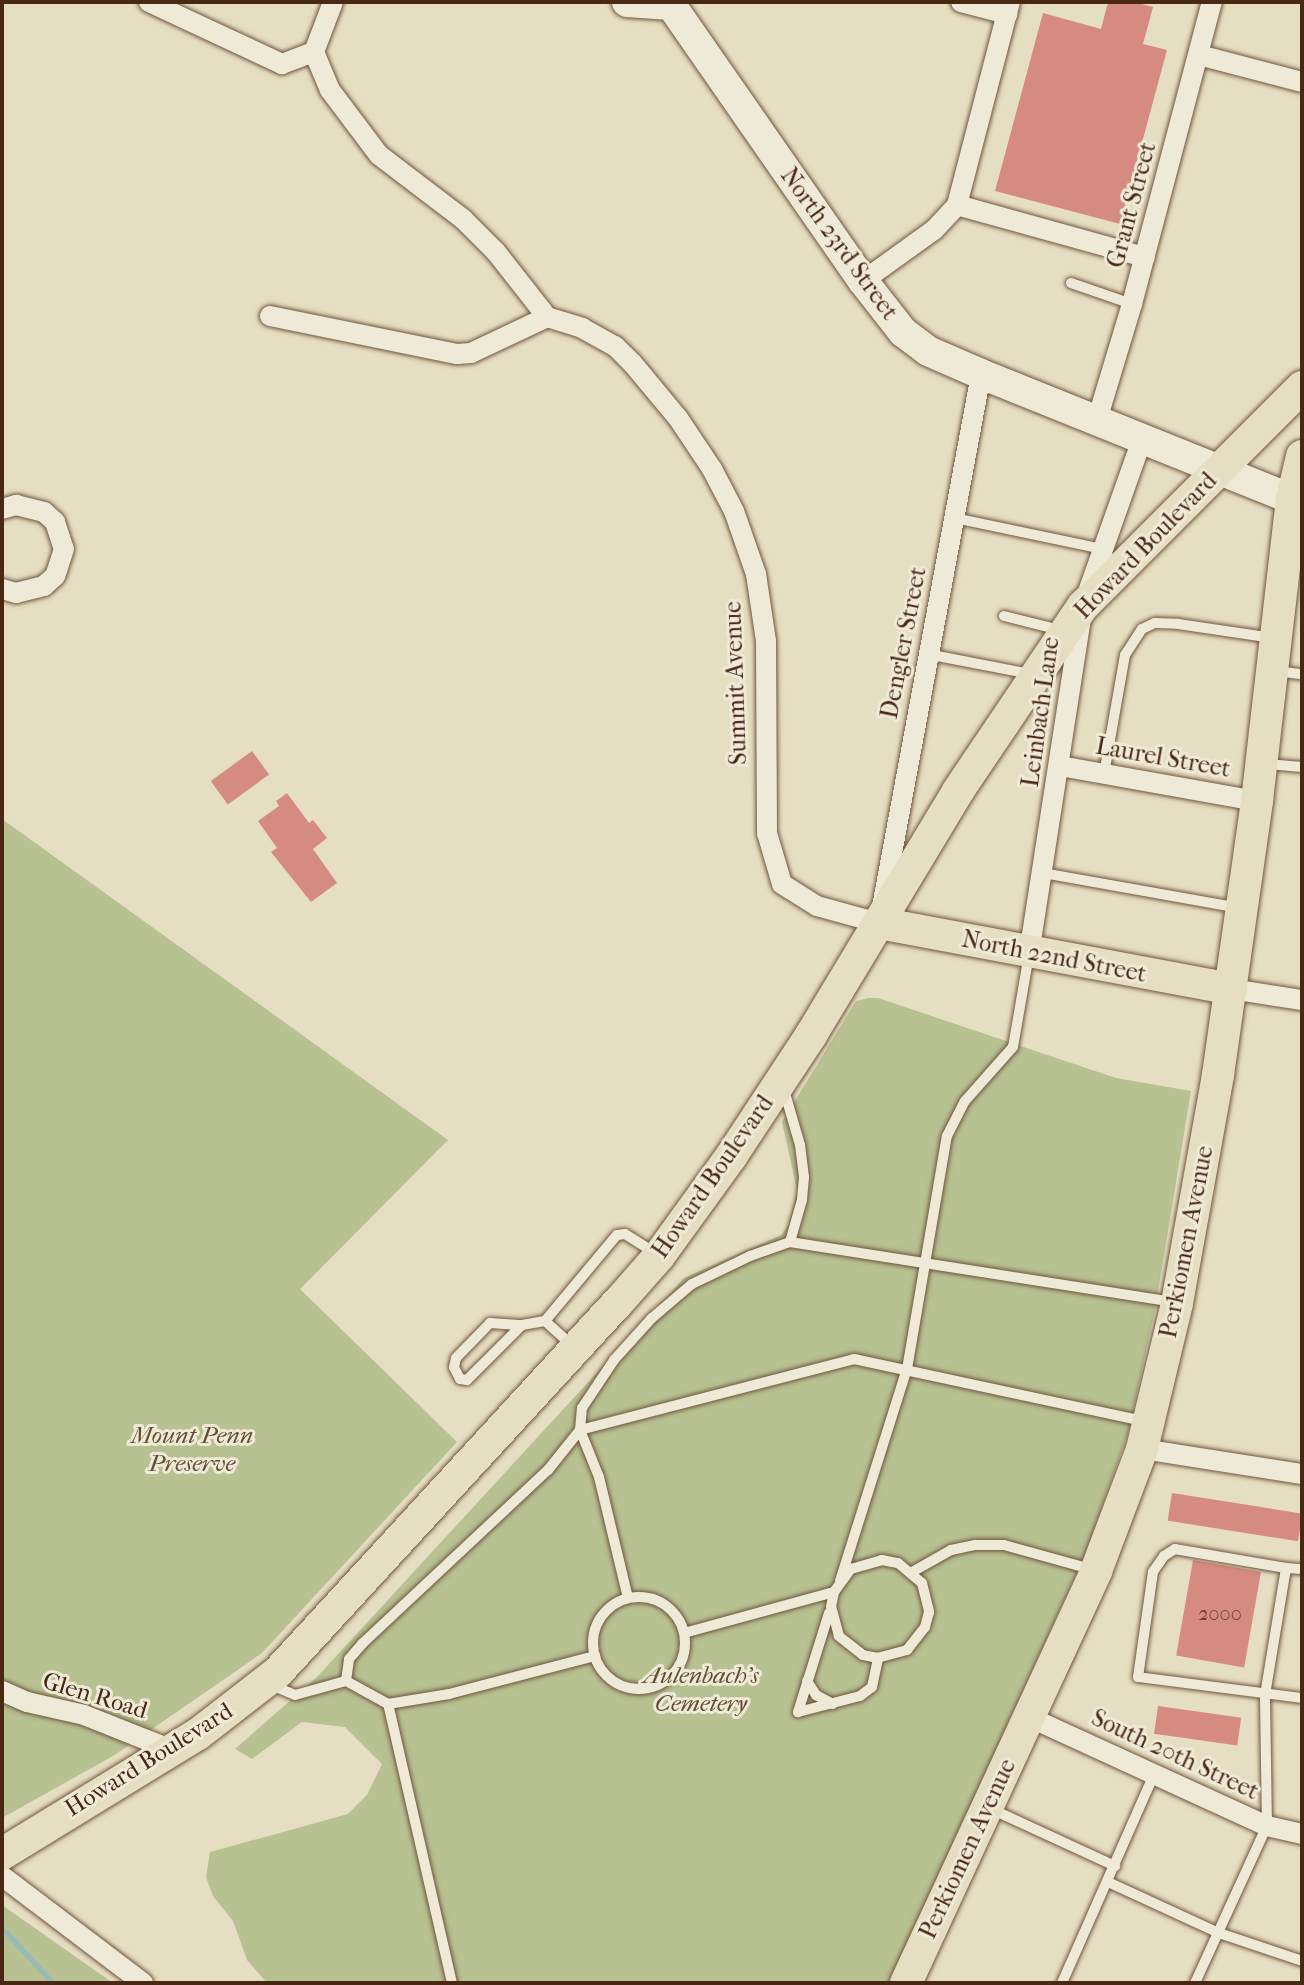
<!DOCTYPE html>
<style>
body{margin:0}
#map{position:relative;width:1304px;height:1985px;overflow:hidden;background:#e6dec2;font-family:"IM FELL French Canon",serif}
div>[style]{position:absolute}
.green>*{inset:0;background:#b7c192}
.stream>*{height:5px;margin:-2.5px;padding:0 2.5px;transform-origin:2.5px;border-radius:2.5px;background:#97bbba}
.building>*{inset:0;background:#d58b80;transform-origin:0 0}
.roads{filter:drop-shadow(0 0 2px #70553f) drop-shadow(0 0 2px #70553f)}
.lane>*{height:10px;margin:-5px;padding:0 5px;transform-origin:5px;border-radius:5px;background:#efead7}
.lane>.ring{margin:-5px;padding:0;box-sizing:content-box;background:none;border:10px solid #efead7;border-radius:50%}
.street>*{height:20px;margin:-10px;padding:0 10px;transform-origin:10px;border-radius:10px;background:#efead7}
.secondary>*{height:30px;margin:-15px;padding:0 15px;transform-origin:15px;border-radius:15px;background:#efead7}
.primary>*{height:32px;margin:-16px;padding:0 16px;transform-origin:16px;border-radius:16px;background:#e6dec2}
span{translate:-50% -50%;white-space:nowrap;text-align:center;line-height:1.15;-webkit-text-stroke:6px #efead7;paint-order:stroke}
.number-label{font-size:20px;color:#6b402e}
.number-label span{-webkit-text-stroke-width:0}
.street-label{font-size:24px;color:#482713}
.park-label{font-size:24px;color:#644e33;font-style:italic}
.frame{position:absolute;inset:0;border:4px solid #482713;pointer-events:none}
</style>
<div id="map">
<div class="green">
<div style="clip-path:polygon(2px 819px,448px 1140px,300px 1289px,457px 1442px,262px 1653px,113px 1756px,2px 1818px)"></div>
<div style="clip-path:polygon(868px 998px,878px 998px,1116px 1078px,1191px 1091px,1155px 1310px,1128px 1433px,1086px 1552px,890px 1983px,267px 1983px,247px 1960px,233px 1921px,213px 1896px,206px 1877px,210px 1852px,348px 1814px,367px 1795px,382px 1764px,345px 1727px,302px 1722px,252px 1759px,235px 1749px,317px 1677px,684px 1278px,781px 1235px,789px 1224px,797px 1190px,782px 1122px,856px 1001px)"></div>
<div style="clip-path:polygon(2px 1905px,113px 1983px,2px 1983px)"></div>
</div>
<div class="stream">
<div style="left:2px;top:1928px;width:75px;rotate:47.2deg"></div>
</div>
<div class="building">
<div style="clip-path:polygon(1108px 2px,1134px 2px,1153px 7px,1143px 44px,1167px 50px,1120px 224px,995px 191px,1043px 13px,1101px 29px)"></div>
<div style="left:252px;top:751px;width:29px;height:51px;rotate:54deg"></div>
<div style="clip-path:polygon(287px 793px,309px 823px,313px 820px,327px 838px,313px 849px,337px 883px,311px 902px,271px 852px,277px 848px,258px 821px,279px 806px,276px 801px)"></div>
<div style="left:1172px;top:1493px;width:132px;height:28px;rotate:9deg"></div>
<div style="left:1193px;top:1560px;width:69px;height:97px;rotate:10deg"></div>
<div style="left:1158px;top:1706px;width:84px;height:28px;rotate:8deg"></div>
</div>
<div class="roads">
<div class="lane">
<div style="left:1071px;top:283px;width:65px;rotate:19deg"></div>
<div style="left:954px;top:518px;width:156px;rotate:11.8deg"></div>
<div style="left:1004px;top:616px;width:58px;rotate:14deg"></div>
<div style="left:927px;top:654px;width:106px;rotate:10.9deg"></div>
<div style="left:1276px;top:671px;width:26px;rotate:7deg"></div>
<div style="left:1267px;top:764px;width:35px;rotate:5deg"></div>
<div style="left:1104px;top:774px;width:121px;rotate:-80deg"></div>
<div style="left:1125px;top:655px;width:31px;rotate:-57deg"></div>
<div style="left:1142px;top:629px;width:14px;rotate:-25deg"></div>
<div style="left:1155px;top:623px;width:23px;rotate:2deg"></div>
<div style="left:1178px;top:624px;width:96px;rotate:8.4deg"></div>
<div style="left:1043px;top:873px;width:199px;rotate:10.1deg"></div>
<div style="left:790px;top:1242px;width:387px;rotate:8.9deg"></div>
<div style="left:545px;top:1321px;width:38px;rotate:42deg"></div>
<div style="left:522px;top:1325px;width:78px;rotate:135deg"></div>
<div style="left:467px;top:1380px;width:7px;rotate:-172deg"></div>
<div style="left:460px;top:1379px;width:13px;rotate:-117deg"></div>
<div style="left:454px;top:1367px;width:9px;rotate:-77deg"></div>
<div style="left:456px;top:1358px;width:49px;rotate:-45.8deg"></div>
<div style="left:490px;top:1323px;width:32px;rotate:4deg"></div>
<div style="left:522px;top:1325px;width:23px;rotate:-10deg"></div>
<div style="left:545px;top:1321px;width:112px;rotate:-50.1deg"></div>
<div style="left:617px;top:1235px;width:8px;rotate:-7deg"></div>
<div style="left:625px;top:1234px;width:38px;rotate:32deg"></div>
<div style="left:1286px;top:1568px;width:113px;rotate:-170.3deg"></div>
<div style="left:1175px;top:1549px;width:13px;rotate:148deg"></div>
<div style="left:1164px;top:1556px;width:19px;rotate:125deg"></div>
<div style="left:1153px;top:1572px;width:106px;rotate:98.1deg"></div>
<div style="left:1138px;top:1677px;width:165px;rotate:7.3deg"></div>
<div style="left:912px;top:1572px;width:45px;rotate:-29.4deg"></div>
<div style="left:951px;top:1550px;width:25px;rotate:-12deg"></div>
<div style="left:975px;top:1545px;width:29px"></div>
<div style="left:1004px;top:1545px;width:93px;rotate:15.5deg"></div>
<div style="left:840px;top:1581px;width:222px;rotate:-72.5deg"></div>
<div style="left:907px;top:1369px;width:236px;rotate:-80.3deg"></div>
<div style="left:947px;top:1136px;width:39px;rotate:-63deg"></div>
<div style="left:965px;top:1101px;width:72px;rotate:-48.4deg"></div>
<div style="left:1013px;top:1047px;width:94px;rotate:-80.2deg"></div>
<div class="ring" style="left:593px;top:1597px;width:82px;height:82px"></div>
<div style="left:628px;top:1598px;width:124px;rotate:-103.5deg"></div>
<div style="left:599px;top:1477px;width:51px;rotate:-112deg"></div>
<div style="left:580px;top:1430px;width:283px;rotate:-14.5deg"></div>
<div style="left:854px;top:1359px;width:297px;rotate:12.1deg"></div>
<div style="left:829px;top:1613px;width:104px;rotate:107.4deg"></div>
<div style="left:798px;top:1712px;width:64px;rotate:-14.5deg"></div>
<div style="left:860px;top:1696px;width:15px;rotate:-37deg"></div>
<div style="left:872px;top:1687px;width:30px;rotate:-78deg"></div>
<div style="left:684px;top:1633px;width:156px;rotate:-15.3deg"></div>
<div style="left:834px;top:1592px;width:29px;rotate:-54deg"></div>
<div style="left:851px;top:1569px;width:32px;rotate:-16deg"></div>
<div style="left:882px;top:1560px;width:16px;rotate:11deg"></div>
<div style="left:898px;top:1563px;width:31px;rotate:40deg"></div>
<div style="left:922px;top:1583px;width:30px;rotate:76deg"></div>
<div style="left:929px;top:1612px;width:16px;rotate:105deg"></div>
<div style="left:925px;top:1627px;width:29px;rotate:128deg"></div>
<div style="left:907px;top:1650px;width:30px;rotate:165deg"></div>
<div style="left:878px;top:1658px;width:15px;rotate:-169deg"></div>
<div style="left:863px;top:1655px;width:31px;rotate:-142deg"></div>
<div style="left:839px;top:1636px;width:30px;rotate:-105deg"></div>
<div style="left:831px;top:1607px;width:15px;rotate:-79deg"></div>
<div style="left:807px;top:1681px;width:17px;rotate:57deg"></div>
<div style="left:816px;top:1695px;width:19px;rotate:28deg"></div>
<div style="left:269px;top:1684px;width:28px;rotate:23deg"></div>
<div style="left:295px;top:1695px;width:53px;rotate:-15.4deg"></div>
<div style="left:388px;top:1704px;width:48px;rotate:-151.3deg"></div>
<div style="left:346px;top:1681px;width:22px;rotate:-82deg"></div>
<div style="left:349px;top:1659px;width:21px;rotate:-49deg"></div>
<div style="left:363px;top:1643px;width:253px;rotate:-43.1deg"></div>
<div style="left:548px;top:1470px;width:51px;rotate:-51.3deg"></div>
<div style="left:580px;top:1430px;width:22px;rotate:-85deg"></div>
<div style="left:582px;top:1408px;width:58px;rotate:-56.3deg"></div>
<div style="left:614px;top:1360px;width:57px;rotate:-47.9deg"></div>
<div style="left:652px;top:1318px;width:52px;rotate:-40.4deg"></div>
<div style="left:692px;top:1284px;width:64px;rotate:-25.8deg"></div>
<div style="left:750px;top:1256px;width:42px;rotate:-19.3deg"></div>
<div style="left:790px;top:1242px;width:44px;rotate:-74.1deg"></div>
<div style="left:802px;top:1200px;width:23px;rotate:-85deg"></div>
<div style="left:804px;top:1177px;width:32px;rotate:-97deg"></div>
<div style="left:800px;top:1145px;width:57px;rotate:-106.2deg"></div>
<div style="left:989px;top:1808px;width:139px;rotate:24.7deg"></div>
<div style="left:1108px;top:1882px;width:122px;rotate:24.7deg"></div>
<div style="left:1219px;top:1933px;width:88px;rotate:18.6deg"></div>
<div style="left:452px;top:1983px;width:286px;rotate:-102.9deg"></div>
<div style="left:388px;top:1704px;width:62px;rotate:-9.3deg"></div>
<div style="left:449px;top:1694px;width:151px;rotate:-14.6deg"></div>
<div style="left:1062px;top:1983px;width:228px;rotate:-66.2deg"></div>
<div style="left:1195px;top:1983px;width:173px;rotate:-65.4deg"></div>
<div style="left:1267px;top:1826px;width:131px;rotate:-90.9deg"></div>
<div style="left:1265px;top:1695px;width:129px;rotate:-80.6deg"></div>
<div style="left:1286px;top:1568px;width:16px;rotate:4deg"></div>
</div>
<div class="street">
<div style="left:149px;top:2px;width:147px;rotate:25deg"></div>
<div style="left:282px;top:64px;width:34px;rotate:-21deg"></div>
<div style="left:961px;top:2px;width:48px;rotate:14.6deg"></div>
<div style="left:314px;top:52px;width:41px;rotate:67.2deg"></div>
<div style="left:330px;top:90px;width:81px;rotate:53deg"></div>
<div style="left:379px;top:155px;width:106px;rotate:37.3deg"></div>
<div style="left:463px;top:219px;width:47px;rotate:45deg"></div>
<div style="left:496px;top:252px;width:83px;rotate:51.9deg"></div>
<div style="left:314px;top:52px;width:53px;rotate:-69.2deg"></div>
<div style="left:1199px;top:55px;width:106px;rotate:14.7deg"></div>
<div style="left:957px;top:205px;width:195px;rotate:15.5deg"></div>
<div style="left:863px;top:281px;width:87px;rotate:-35.7deg"></div>
<div style="left:934px;top:230px;width:34px;rotate:-47deg"></div>
<div style="left:957px;top:205px;width:210px;rotate:-75.4deg"></div>
<div style="left:270px;top:316px;width:191px;rotate:11.5deg"></div>
<div style="left:457px;top:354px;width:14px;rotate:-4deg"></div>
<div style="left:471px;top:353px;width:84px;rotate:-25.3deg"></div>
<div style="left:547px;top:317px;width:37px;rotate:17deg"></div>
<div style="left:582px;top:328px;width:38px;rotate:29deg"></div>
<div style="left:615px;top:346px;width:25px;rotate:45deg"></div>
<div style="left:633px;top:364px;width:70px;rotate:50.2deg"></div>
<div style="left:678px;top:418px;width:61px;rotate:56.3deg"></div>
<div style="left:712px;top:469px;width:47px;rotate:62.4deg"></div>
<div style="left:734px;top:511px;width:67px;rotate:70.8deg"></div>
<div style="left:756px;top:574px;width:68px;rotate:81.5deg"></div>
<div style="left:766px;top:641px;width:192px;rotate:89.7deg"></div>
<div style="left:767px;top:833px;width:53px;rotate:73.6deg"></div>
<div style="left:782px;top:884px;width:41px;rotate:32.2deg"></div>
<div style="left:817px;top:906px;width:64px;rotate:15.3deg"></div>
<div style="left:879px;top:923px;width:558px;rotate:-79.47deg"></div>
<div style="left:1097px;top:420px;width:121px;rotate:-73.2deg"></div>
<div style="left:1132px;top:304px;width:312px;rotate:-75.2deg"></div>
<div style="left:2px;top:509px;width:15px;rotate:-16deg"></div>
<div style="left:16px;top:505px;width:29px;rotate:14deg"></div>
<div style="left:44px;top:512px;width:15px;rotate:42deg"></div>
<div style="left:55px;top:522px;width:28px;rotate:72deg"></div>
<div style="left:64px;top:549px;width:28px;rotate:108deg"></div>
<div style="left:55px;top:576px;width:15px;rotate:138deg"></div>
<div style="left:44px;top:586px;width:29px;rotate:166deg"></div>
<div style="left:16px;top:593px;width:15px;rotate:-164deg"></div>
<div style="left:1060px;top:766px;width:200px;rotate:10.1deg"></div>
<div style="left:1029px;top:954px;width:352px;rotate:-81.2deg"></div>
<div style="left:1083px;top:606px;width:177px;rotate:-70.5deg"></div>
<div style="left:1231px;top:989px;width:72px;rotate:8.8deg"></div>
<div style="left:1142px;top:1449px;width:162px;rotate:8.9deg"></div>
<div style="left:2px;top:1691px;width:27px;rotate:24deg"></div>
<div style="left:27px;top:1702px;width:58px;rotate:12.8deg"></div>
<div style="left:84px;top:1715px;width:95px;rotate:21.7deg"></div>
<div style="left:1029px;top:1717px;width:262px;rotate:24.6deg"></div>
<div style="left:1267px;top:1826px;width:36px;rotate:13deg"></div>
<div style="left:2px;top:1876px;width:177px;rotate:37.2deg"></div>
</div>
<div class="secondary">
<div style="left:627px;top:2px;width:44px;rotate:3.9deg"></div>
<div style="left:669px;top:2px;width:340px;rotate:55.2deg"></div>
<div style="left:863px;top:281px;width:65px;rotate:51.9deg"></div>
<div style="left:903px;top:332px;width:31px;rotate:37deg"></div>
<div style="left:928px;top:351px;width:58px;rotate:23.5deg"></div>
<div style="left:981px;top:374px;width:335px;rotate:21.9deg"></div>
</div>
<div class="primary">
<div style="left:879px;top:923px;width:358px;rotate:10.6deg"></div>
<div style="left:2px;top:1854px;width:230px;rotate:-31.5deg"></div>
<div style="left:198px;top:1734px;width:101px;rotate:-37.8deg"></div>
<div style="left:278px;top:1672px;width:499px;rotate:-47.4deg"></div>
<div style="left:616px;top:1305px;width:65px;rotate:-48.7deg"></div>
<div style="left:659px;top:1256px;width:125px;rotate:-54.1deg"></div>
<div style="left:732px;top:1155px;width:144px;rotate:-56.6deg"></div>
<div style="left:811px;top:1035px;width:285px;rotate:-58.9deg"></div>
<div style="left:958px;top:791px;width:223px;rotate:-56deg"></div>
<div style="left:1083px;top:606px;width:310px;rotate:-45deg"></div>
<div style="left:906px;top:1983px;width:454px;rotate:-65.2deg"></div>
<div style="left:1096px;top:1571px;width:130px;rotate:-69.3deg"></div>
<div style="left:1142px;top:1449px;width:150px;rotate:-76.5deg"></div>
<div style="left:1177px;top:1303px;width:232px;rotate:-79.8deg"></div>
<div style="left:1218px;top:1075px;width:277px;rotate:-81.9deg"></div>
<div style="left:1257px;top:801px;width:304px;rotate:-83.4deg"></div>
<div style="left:1292px;top:499px;width:44px;rotate:-76.9deg"></div>
</div>
</div>
<div class="number-label">
<span style="left:1220px;top:1613px">2000</span>
</div>
<div class="street-label">
<span style="left:1132px;top:205px;rotate:-75deg">Grant Street</span>
<span style="left:839px;top:244px;rotate:54deg">North 23rd Street</span>
<span style="left:1146px;top:546px;rotate:-46deg">Howard Boulevard</span>
<span style="left:904px;top:643px;rotate:-79deg">Dengler Street</span>
<span style="left:736px;top:683px;rotate:-92deg">Summit Avenue</span>
<span style="left:1041px;top:712px;rotate:-82deg">Leinbach Lane</span>
<span style="left:1163px;top:758px;rotate:10deg">Laurel Street</span>
<span style="left:1054px;top:957px;rotate:11deg">North 22nd Street</span>
<span style="left:713px;top:1177px;rotate:-55deg">Howard Boulevard</span>
<span style="left:1187px;top:1242px;rotate:-79deg">Perkiomen Avenue</span>
<span style="left:95px;top:1696px;rotate:17deg">Glen Road</span>
<span style="left:1175px;top:1755px;rotate:25deg">South 20th Street</span>
<span style="left:149px;top:1760px;rotate:-32deg">Howard Boulevard</span>
<span style="left:968px;top:1849px;rotate:-65deg">Perkiomen Avenue</span>
</div>
<div class="park-label">
<span style="left:192px;top:1450px">Mount Penn<br>Preserve</span>
<span style="left:701px;top:1690px">Aulenbach's<br>Cemetery</span>
</div>
<div class="frame"></div>
</div>
